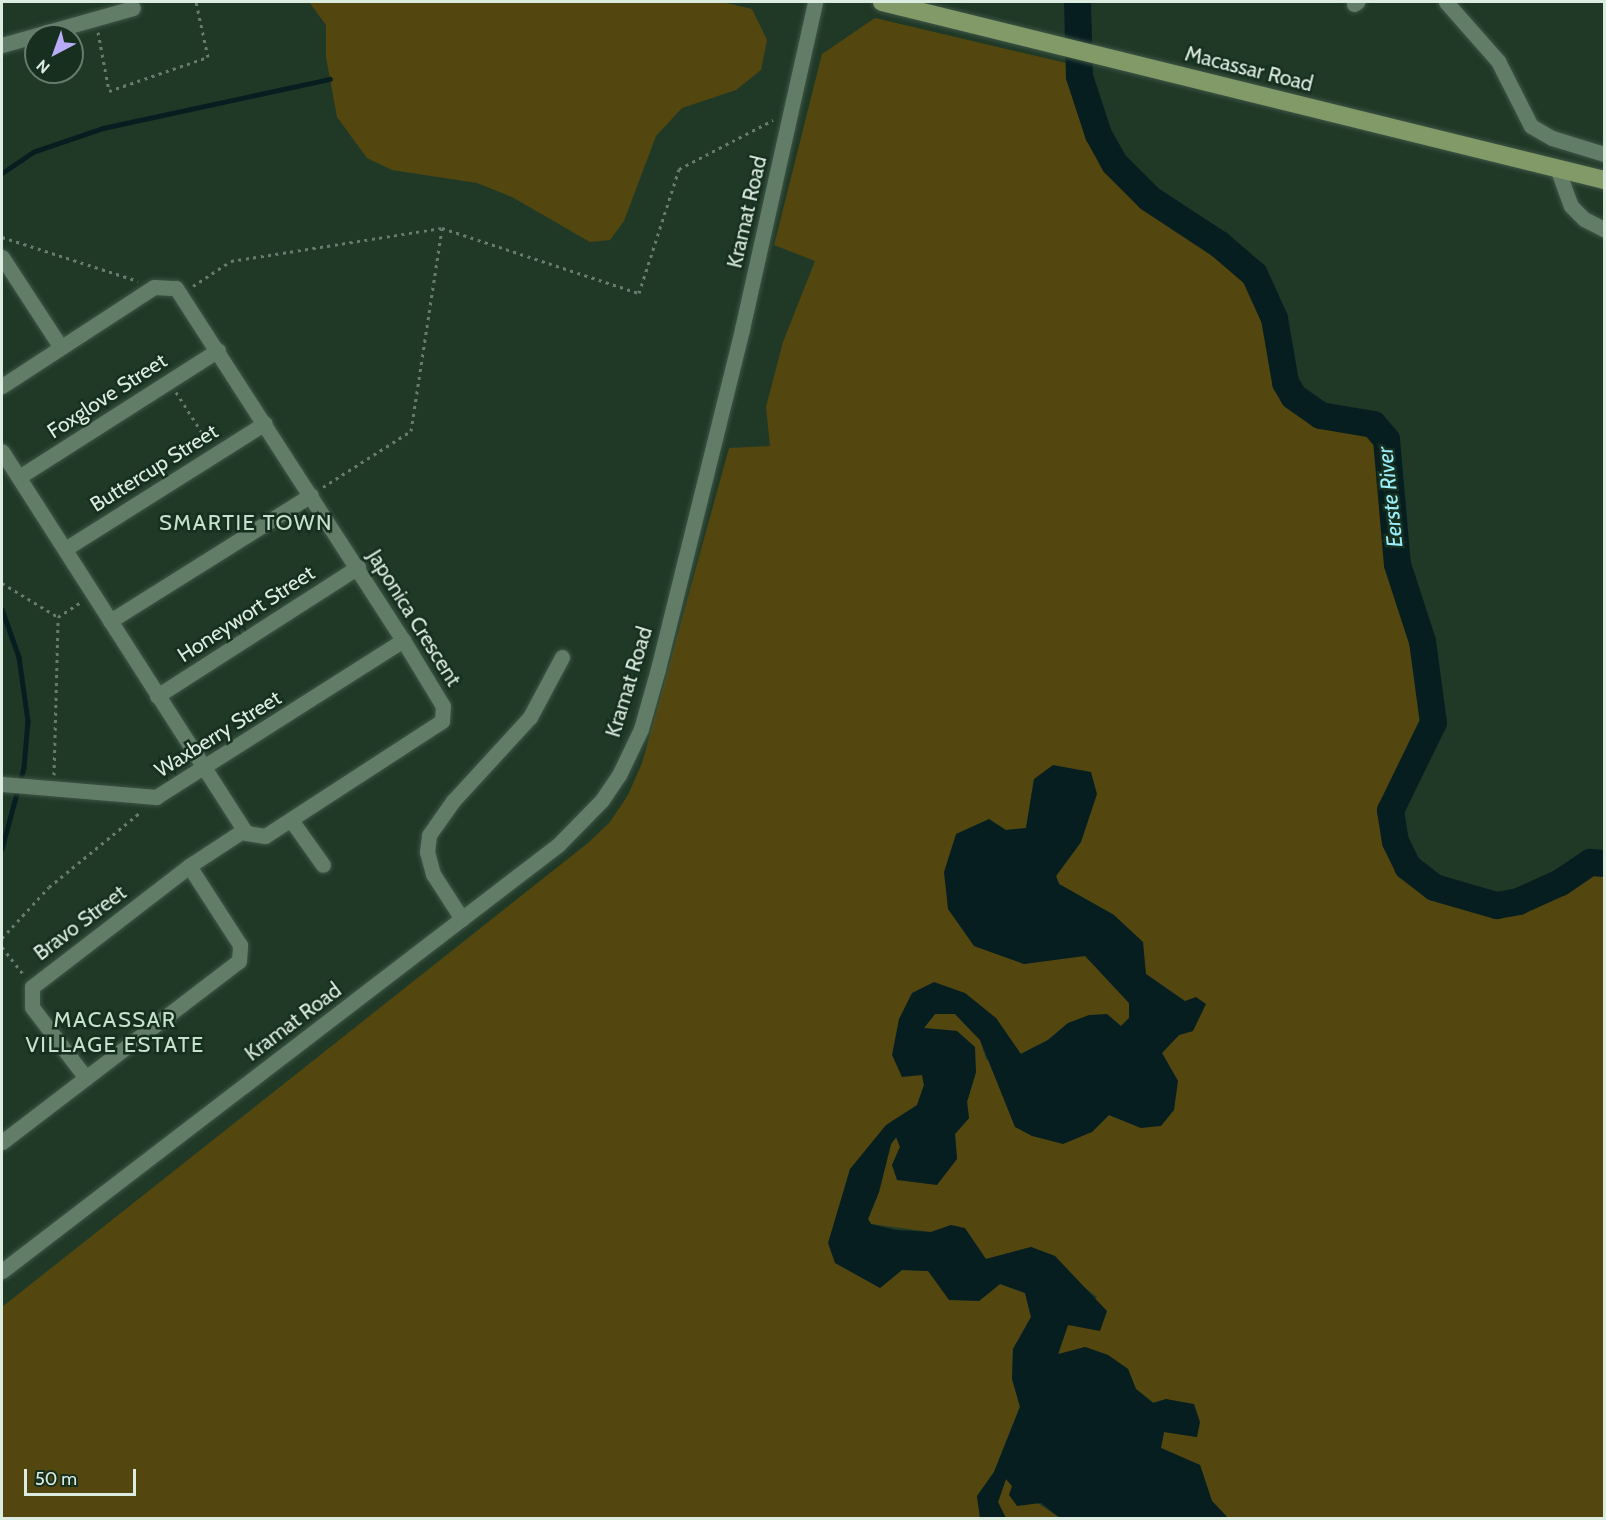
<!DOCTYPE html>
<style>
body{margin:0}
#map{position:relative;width:1606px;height:1520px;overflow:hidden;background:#203927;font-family:Cabin,sans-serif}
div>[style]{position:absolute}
.green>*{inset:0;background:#53470f}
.water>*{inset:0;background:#071e21}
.stream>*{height:4.5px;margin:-2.25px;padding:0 2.25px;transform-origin:2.25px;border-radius:2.25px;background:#071e21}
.river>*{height:27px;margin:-13.5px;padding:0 13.5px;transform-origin:13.5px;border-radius:13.5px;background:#071e21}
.path>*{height:3px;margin-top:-1.5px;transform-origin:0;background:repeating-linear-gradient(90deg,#677c6d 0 3px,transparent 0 7.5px)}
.roads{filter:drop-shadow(0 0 2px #3f5546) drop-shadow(0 0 2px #3f5546)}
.minor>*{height:15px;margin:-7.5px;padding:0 7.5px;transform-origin:7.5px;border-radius:7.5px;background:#617d68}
.major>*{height:18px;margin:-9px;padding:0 9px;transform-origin:9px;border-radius:9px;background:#819a68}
span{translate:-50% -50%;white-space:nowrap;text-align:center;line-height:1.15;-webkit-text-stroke:5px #162f1e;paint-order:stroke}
.street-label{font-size:21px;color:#ddece0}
.water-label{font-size:22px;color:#9aeffb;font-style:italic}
.neighbourhood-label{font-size:22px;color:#c5e3cc;letter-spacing:1.5px}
.frame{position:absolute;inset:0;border:3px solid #ddece0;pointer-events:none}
.north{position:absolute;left:24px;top:24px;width:60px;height:60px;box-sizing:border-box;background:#162f1e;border:2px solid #667b6c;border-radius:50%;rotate:221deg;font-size:16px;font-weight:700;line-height:24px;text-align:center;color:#ddece0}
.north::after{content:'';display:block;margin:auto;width:21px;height:27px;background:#b8abf7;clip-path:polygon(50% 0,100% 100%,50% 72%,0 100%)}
.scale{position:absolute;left:24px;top:1469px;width:112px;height:27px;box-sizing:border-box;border:3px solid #ddece0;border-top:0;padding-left:8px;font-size:18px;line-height:21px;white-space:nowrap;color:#ddece0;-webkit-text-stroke:4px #162f1e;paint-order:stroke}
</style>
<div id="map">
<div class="green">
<div style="clip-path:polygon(309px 2px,722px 2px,752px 9px,767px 40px,761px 70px,736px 90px,682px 108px,656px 136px,624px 221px,610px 240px,590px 242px,512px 197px,477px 183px,392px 170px,367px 158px,337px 117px,326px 57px,326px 25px)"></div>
<div style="clip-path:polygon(875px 18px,1079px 66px,1087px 107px,1114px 163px,1149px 198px,1219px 244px,1254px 274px,1274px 318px,1285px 382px,1293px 396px,1320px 415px,1373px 424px,1386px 439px,1397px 564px,1422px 641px,1433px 722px,1390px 810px,1395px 841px,1407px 866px,1434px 888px,1496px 905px,1518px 901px,1560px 882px,1590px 862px,1604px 863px,1604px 1518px,1228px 1518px,1212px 1501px,1200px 1465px,1161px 1448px,1164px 1432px,1197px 1437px,1166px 1399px,1154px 1403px,1136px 1389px,1128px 1369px,1108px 1355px,1085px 1347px,1058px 1355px,1068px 1325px,1097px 1297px,1076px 1281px,1055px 1256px,1031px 1247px,986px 1259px,951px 1225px,931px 1232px,871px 1224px,868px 1219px,879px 1192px,891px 1144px,897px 1137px,900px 1147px,892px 1165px,957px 1159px,955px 1134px,969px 1118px,967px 1102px,976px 1072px,957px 1031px,924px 1028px,935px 1014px,955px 1014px,980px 1040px,986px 1059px,1092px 1132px,1109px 1115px,1141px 1128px,1178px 1081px,1162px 1053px,1179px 1035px,1193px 1031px,1185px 1002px,1146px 974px,1114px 915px,1059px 884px,1056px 876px,1081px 842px,1034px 779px,1026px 828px,1006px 830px,974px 946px,1024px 964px,1085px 955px,1129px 1003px,1129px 1018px,1121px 1027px,1068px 1023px,1048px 1040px,1020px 1054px,996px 1018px,912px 993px,913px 1075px,922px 1075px,924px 1085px,917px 1105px,850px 1169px,880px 1288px,902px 1270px,928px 1271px,979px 1301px,1000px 1284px,1025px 1293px,1031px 1317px,1013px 1349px,1012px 1379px,1020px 1406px,994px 1472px,977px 1496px,980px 1518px,2px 1518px,2px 1307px,588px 843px,610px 822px,628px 795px,642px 763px,729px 448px,770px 446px,766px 407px,783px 342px,815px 261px,774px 245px,822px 54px)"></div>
<div style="clip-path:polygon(1006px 1479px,1012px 1486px,1060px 1518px,1003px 1517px,998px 1502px)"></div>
</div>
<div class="water">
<div style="clip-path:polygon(1053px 765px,1091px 772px,1097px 794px,1081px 842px,1056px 876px,1059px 884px,1114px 915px,1143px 942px,1146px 974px,1185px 1001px,1196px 997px,1206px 1004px,1193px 1031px,1179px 1035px,1162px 1053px,1178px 1081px,1174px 1110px,1161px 1126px,1141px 1128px,1109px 1115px,1092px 1132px,1063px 1144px,1032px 1136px,1015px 1127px,980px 1040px,955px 1014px,935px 1014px,924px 1028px,957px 1031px,975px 1047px,976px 1072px,967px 1102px,969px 1118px,955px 1134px,957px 1159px,937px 1185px,897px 1180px,892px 1165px,900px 1147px,896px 1137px,891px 1144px,879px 1192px,868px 1219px,871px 1224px,896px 1230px,931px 1232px,951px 1225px,965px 1228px,986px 1259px,1031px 1247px,1055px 1256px,1107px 1311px,1100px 1331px,1068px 1325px,1058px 1354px,1085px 1347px,1108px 1355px,1128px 1369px,1136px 1389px,1153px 1403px,1166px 1399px,1194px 1404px,1200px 1422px,1197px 1437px,1164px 1432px,1161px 1448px,1200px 1465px,1212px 1501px,1228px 1518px,1060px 1518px,1041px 1503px,1017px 1506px,1009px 1495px,1012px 1486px,1006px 1479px,998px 1502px,1006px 1518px,980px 1518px,977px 1496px,994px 1472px,1020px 1407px,1012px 1379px,1013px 1349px,1031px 1317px,1025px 1293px,1000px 1284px,979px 1301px,949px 1300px,928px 1271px,902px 1270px,880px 1288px,835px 1263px,828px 1243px,850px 1169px,886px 1125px,917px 1105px,924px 1085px,922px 1075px,902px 1077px,892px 1055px,899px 1019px,912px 993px,934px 982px,965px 993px,996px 1018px,1021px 1054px,1048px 1040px,1068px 1023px,1089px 1015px,1107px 1014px,1121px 1026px,1129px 1018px,1129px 1003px,1085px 956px,1024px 964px,974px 946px,948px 909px,944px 872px,956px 834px,989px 819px,1006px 830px,1026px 828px,1034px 779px)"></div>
</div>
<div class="stream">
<div style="left:2px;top:173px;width:37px;rotate:-34deg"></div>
<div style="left:33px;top:152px;width:74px;rotate:-18.9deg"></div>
<div style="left:103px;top:128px;width:232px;rotate:-12.2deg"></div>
<div style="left:2px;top:609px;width:51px;rotate:70.5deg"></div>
<div style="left:19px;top:657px;width:65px;rotate:82deg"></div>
<div style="left:28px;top:721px;width:47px;rotate:94.9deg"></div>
<div style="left:24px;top:768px;width:84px;rotate:105.2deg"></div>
</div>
<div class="river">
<div style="left:1077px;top:2px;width:74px;rotate:88.5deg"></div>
<div style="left:1079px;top:76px;width:61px;rotate:71.9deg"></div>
<div style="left:1098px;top:134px;width:33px;rotate:61deg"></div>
<div style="left:1114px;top:163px;width:49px;rotate:45deg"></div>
<div style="left:1149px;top:198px;width:84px;rotate:33.3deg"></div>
<div style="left:1219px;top:244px;width:46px;rotate:40.6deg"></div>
<div style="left:1254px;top:274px;width:48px;rotate:65.6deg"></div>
<div style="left:1274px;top:318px;width:65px;rotate:80.2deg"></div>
<div style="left:1285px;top:382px;width:16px;rotate:60deg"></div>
<div style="left:1293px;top:396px;width:33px;rotate:35deg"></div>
<div style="left:1320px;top:415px;width:54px;rotate:9.6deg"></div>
<div style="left:1373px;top:424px;width:20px;rotate:49deg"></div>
<div style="left:1386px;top:439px;width:125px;rotate:85deg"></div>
<div style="left:1397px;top:564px;width:81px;rotate:72deg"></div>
<div style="left:1422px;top:641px;width:82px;rotate:82.3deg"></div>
<div style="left:1433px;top:722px;width:98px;rotate:116deg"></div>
<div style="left:1390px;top:810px;width:31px;rotate:81deg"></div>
<div style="left:1395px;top:841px;width:28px;rotate:64deg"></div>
<div style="left:1407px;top:866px;width:34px;rotate:38deg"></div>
<div style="left:1434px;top:887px;width:65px;rotate:16.2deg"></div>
<div style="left:1496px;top:905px;width:22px;rotate:-10deg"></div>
<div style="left:1518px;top:901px;width:46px;rotate:-24.3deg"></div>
<div style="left:1560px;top:882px;width:36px;rotate:-34deg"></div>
<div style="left:1590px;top:862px;width:14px;rotate:4deg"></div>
</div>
<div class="path">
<div style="left:98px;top:32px;width:60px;rotate:79.4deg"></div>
<div style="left:109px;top:91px;width:105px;rotate:-19deg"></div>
<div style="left:208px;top:57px;width:56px;rotate:-102.3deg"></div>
<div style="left:2px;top:237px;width:143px;rotate:17.9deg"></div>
<div style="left:193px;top:286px;width:45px;rotate:-33.3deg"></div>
<div style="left:231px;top:261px;width:214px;rotate:-8.9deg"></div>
<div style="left:442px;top:228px;width:207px;rotate:18.3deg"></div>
<div style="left:639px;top:293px;width:130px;rotate:-72.1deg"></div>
<div style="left:679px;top:169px;width:106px;rotate:-27.5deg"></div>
<div style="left:176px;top:392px;width:59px;rotate:57.4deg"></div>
<div style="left:323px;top:487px;width:104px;rotate:-32.5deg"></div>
<div style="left:411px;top:431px;width:205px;rotate:-81.3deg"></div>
<div style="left:2px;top:583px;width:66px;rotate:31.3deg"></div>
<div style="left:58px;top:617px;width:27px;rotate:-33deg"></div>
<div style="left:54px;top:775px;width:158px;rotate:-88.5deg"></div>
<div style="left:2px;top:938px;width:69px;rotate:-47.3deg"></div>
<div style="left:49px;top:887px;width:120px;rotate:-39.3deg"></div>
<div style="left:2px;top:947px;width:37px;rotate:52deg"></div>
</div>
<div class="roads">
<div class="minor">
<div style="left:1446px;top:2px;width:79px;rotate:48.6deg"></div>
<div style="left:1498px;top:61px;width:73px;rotate:63.1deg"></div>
<div style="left:1531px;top:126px;width:24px;rotate:30deg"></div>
<div style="left:1552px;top:138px;width:54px;rotate:17.1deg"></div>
<div style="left:1354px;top:4px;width:4px;rotate:-34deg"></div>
<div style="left:2px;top:45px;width:136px;rotate:-15.8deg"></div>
<div style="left:1557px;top:168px;width:40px;rotate:69.8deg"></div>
<div style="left:1571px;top:206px;width:18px;rotate:45deg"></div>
<div style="left:1584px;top:219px;width:22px;rotate:27deg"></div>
<div style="left:2px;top:257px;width:106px;rotate:56.9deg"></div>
<div style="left:2px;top:386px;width:181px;rotate:-33.1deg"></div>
<div style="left:154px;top:287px;width:22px;rotate:3deg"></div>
<div style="left:176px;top:288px;width:419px;rotate:57.2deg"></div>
<div style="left:403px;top:640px;width:77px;rotate:58.8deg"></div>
<div style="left:443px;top:706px;width:15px;rotate:94deg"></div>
<div style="left:442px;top:721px;width:211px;rotate:147deg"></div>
<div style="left:265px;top:836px;width:19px;rotate:-171deg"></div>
<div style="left:246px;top:833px;width:453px;rotate:-122.6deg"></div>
<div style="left:19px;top:477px;width:236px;rotate:-32.5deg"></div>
<div style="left:65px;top:549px;width:236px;rotate:-32.2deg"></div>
<div style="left:110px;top:621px;width:237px;rotate:-32.1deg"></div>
<div style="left:157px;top:696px;width:239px;rotate:-32.7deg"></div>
<div style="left:2px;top:784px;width:155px;rotate:4.8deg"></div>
<div style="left:156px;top:797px;width:293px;rotate:-32.4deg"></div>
<div style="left:291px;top:820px;width:55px;rotate:54.6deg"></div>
<div style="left:462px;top:919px;width:54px;rotate:-122.8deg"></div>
<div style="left:433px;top:874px;width:23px;rotate:-105deg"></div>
<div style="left:427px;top:852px;width:17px;rotate:-83deg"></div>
<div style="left:429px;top:835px;width:42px;rotate:-54.8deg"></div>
<div style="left:453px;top:801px;width:114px;rotate:-47.5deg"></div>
<div style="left:530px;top:717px;width:68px;rotate:-61.9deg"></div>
<div style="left:86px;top:1078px;width:89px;rotate:-127.3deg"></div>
<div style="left:32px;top:1007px;width:20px;rotate:-90deg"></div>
<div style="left:32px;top:987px;width:198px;rotate:-37.6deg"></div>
<div style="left:189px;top:866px;width:66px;rotate:-33.2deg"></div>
<div style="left:2px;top:1142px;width:298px;rotate:-37.4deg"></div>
<div style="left:239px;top:961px;width:16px;rotate:-86deg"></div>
<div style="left:240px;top:945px;width:94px;rotate:-122.8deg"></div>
<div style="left:2px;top:1271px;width:700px;rotate:-37.46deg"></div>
<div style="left:558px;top:845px;width:63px;rotate:-45.6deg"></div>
<div style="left:602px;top:800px;width:30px;rotate:-56deg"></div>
<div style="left:619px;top:775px;width:51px;rotate:-64.4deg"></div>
<div style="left:641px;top:729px;width:62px;rotate:-74.2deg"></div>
<div style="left:658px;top:669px;width:350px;rotate:-76.1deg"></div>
<div style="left:742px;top:329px;width:335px;rotate:-77.4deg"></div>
</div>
<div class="major">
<div style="left:882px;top:2px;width:744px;rotate:13.85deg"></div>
</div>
</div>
<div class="street-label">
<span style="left:1249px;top:69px;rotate:14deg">Macassar Road</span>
<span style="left:747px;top:212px;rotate:-77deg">Kramat Road</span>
<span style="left:107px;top:396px;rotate:-33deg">Foxglove Street</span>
<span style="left:154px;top:468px;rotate:-32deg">Buttercup Street</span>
<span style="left:246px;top:614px;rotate:-33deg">Honeywort Street</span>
<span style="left:414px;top:618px;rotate:58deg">Japonica Crescent</span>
<span style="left:629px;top:682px;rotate:-73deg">Kramat Road</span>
<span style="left:218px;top:734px;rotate:-32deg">Waxberry Street</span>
<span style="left:80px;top:923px;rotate:-37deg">Bravo Street</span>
<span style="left:293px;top:1022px;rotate:-37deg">Kramat Road</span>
</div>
<div class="water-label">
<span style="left:1390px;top:497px;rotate:-96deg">Eerste River</span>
</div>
<div class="neighbourhood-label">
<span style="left:246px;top:523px">SMARTIE TOWN</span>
<span style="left:115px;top:1032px">MACASSAR<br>VILLAGE ESTATE</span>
</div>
<div class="frame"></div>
<div class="north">N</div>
<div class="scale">50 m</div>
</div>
